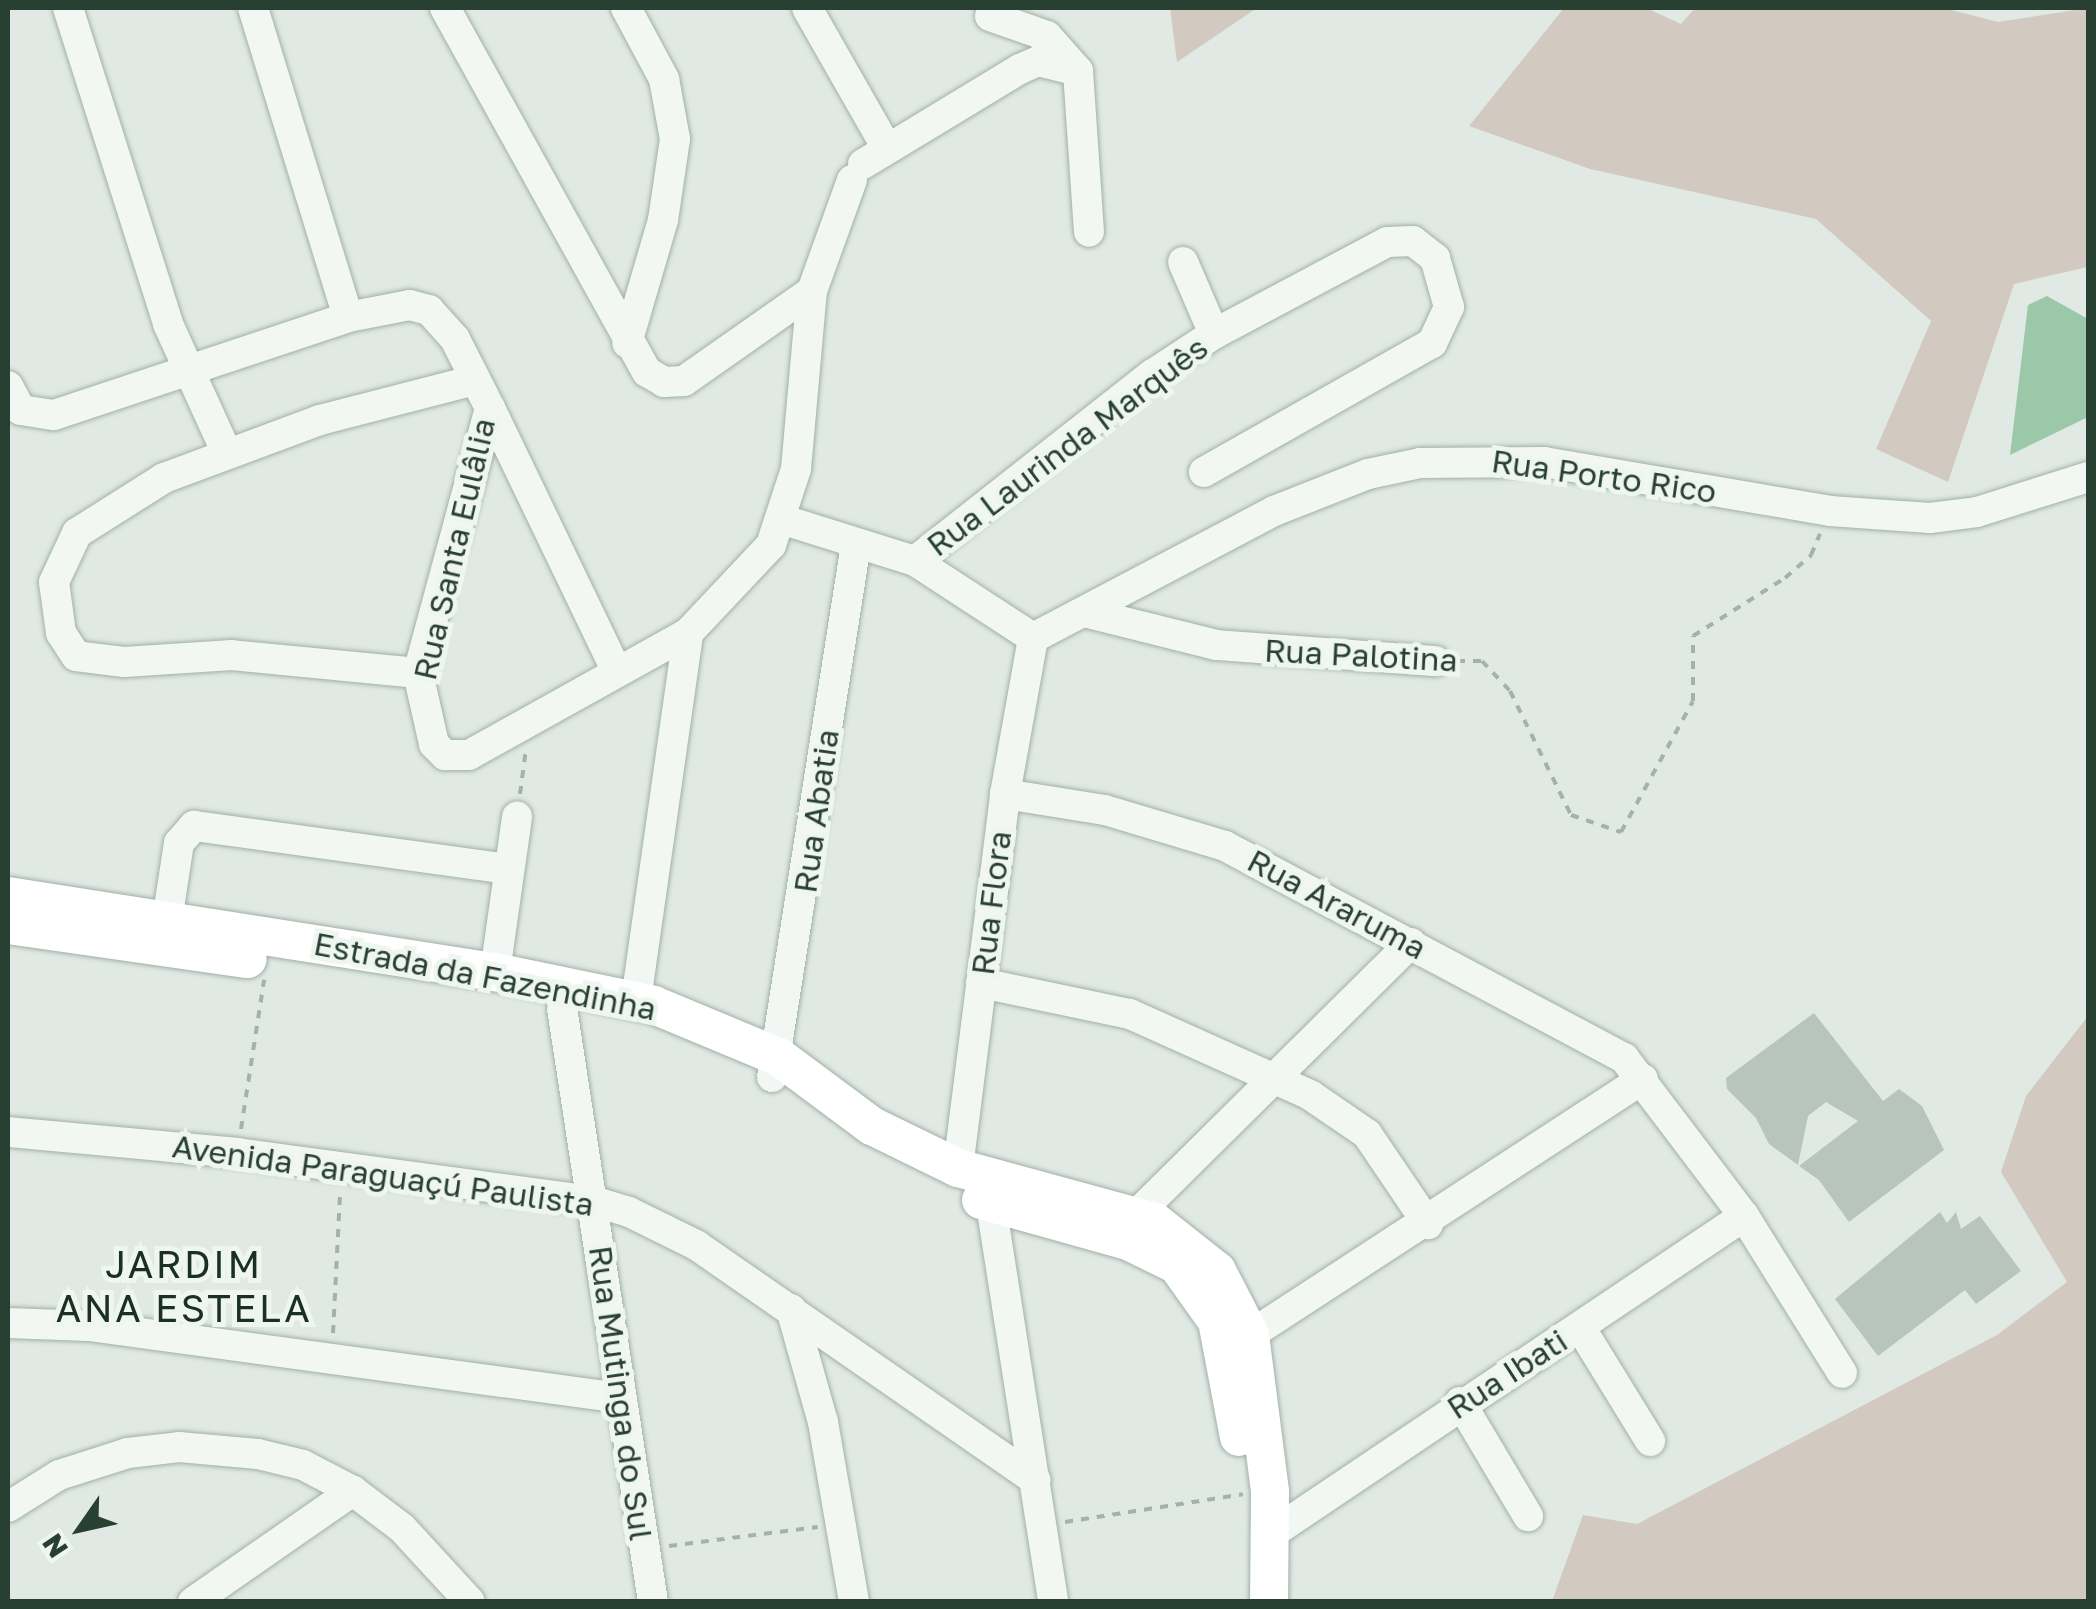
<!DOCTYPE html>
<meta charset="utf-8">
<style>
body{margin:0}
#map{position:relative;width:2096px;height:1609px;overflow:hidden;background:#e0e9e3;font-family:"Golos Text",sans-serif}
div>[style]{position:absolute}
.green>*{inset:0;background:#d2cac1}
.water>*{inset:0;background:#9bc8a8}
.building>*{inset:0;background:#b7c5bc}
.path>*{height:4px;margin-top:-2px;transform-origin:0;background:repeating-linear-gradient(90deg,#a5b1aa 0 8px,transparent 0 16px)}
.roads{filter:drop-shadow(0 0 2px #a1b0a7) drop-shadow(0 0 2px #a1b0a7)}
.minor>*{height:30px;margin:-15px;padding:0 15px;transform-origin:15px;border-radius:15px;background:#f2f7f4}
.major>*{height:38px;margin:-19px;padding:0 19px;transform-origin:19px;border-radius:19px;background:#fff}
span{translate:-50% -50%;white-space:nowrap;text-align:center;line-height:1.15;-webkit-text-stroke:10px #eff6f1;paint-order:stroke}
.street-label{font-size:32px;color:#284032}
.quarter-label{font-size:38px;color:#1b3024;letter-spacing:2.5px}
.frame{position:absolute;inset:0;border:10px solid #284032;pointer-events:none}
.north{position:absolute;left:30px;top:1479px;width:100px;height:100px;-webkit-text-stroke:8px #eff6f1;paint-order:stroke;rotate:236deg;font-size:28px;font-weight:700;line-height:40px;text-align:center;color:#284032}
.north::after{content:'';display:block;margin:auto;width:35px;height:45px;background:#284032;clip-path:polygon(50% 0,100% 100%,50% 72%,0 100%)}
</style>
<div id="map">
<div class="green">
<div style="clip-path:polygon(1170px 8px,1257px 8px,1177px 62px)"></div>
<div style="clip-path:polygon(1564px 8px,1646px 8px,1681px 24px,1695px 8px,1944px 8px,1998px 22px,2088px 8px,2088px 267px,2014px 284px,1948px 482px,1876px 449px,1931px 321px,1816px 219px,1590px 169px,1469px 126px)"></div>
<div style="clip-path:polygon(2088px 1016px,2088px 1601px,1552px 1601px,1583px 1515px,1637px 1524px,1997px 1335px,2067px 1282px,2001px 1172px,2026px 1096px)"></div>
</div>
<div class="water">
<div style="clip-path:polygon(2047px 296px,2088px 319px,2088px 417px,2010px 455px,2028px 305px)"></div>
</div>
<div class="building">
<div style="clip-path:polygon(1814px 1013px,1883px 1101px,1899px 1089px,1922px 1106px,1944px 1150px,1849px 1222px,1819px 1180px,1799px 1166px,1858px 1121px,1826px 1102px,1808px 1116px,1798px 1165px,1769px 1144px,1756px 1118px,1727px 1089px,1726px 1078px)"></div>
<div style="clip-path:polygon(1940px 1212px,1947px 1223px,1956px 1212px,1961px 1229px,1980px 1216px,2021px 1271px,1976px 1304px,1965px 1290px,1878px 1356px,1835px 1299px)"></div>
</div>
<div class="path">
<div style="left:1457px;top:661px;width:25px"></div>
<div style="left:1482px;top:661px;width:41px;rotate:47deg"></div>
<div style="left:1510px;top:691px;width:138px;rotate:63.8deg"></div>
<div style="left:1571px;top:815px;width:53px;rotate:18.8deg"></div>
<div style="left:1621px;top:832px;width:149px;rotate:-61.2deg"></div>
<div style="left:1693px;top:701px;width:65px;rotate:-90deg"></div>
<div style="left:1693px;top:636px;width:109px;rotate:-32.2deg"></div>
<div style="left:1785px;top:578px;width:35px;rotate:-41deg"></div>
<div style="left:1811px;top:555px;width:23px;rotate:-67deg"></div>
<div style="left:520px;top:794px;width:45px;rotate:-82.4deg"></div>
<div style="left:241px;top:1129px;width:151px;rotate:-81.2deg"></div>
<div style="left:333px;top:1333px;width:140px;rotate:-87.1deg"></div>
<div style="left:1065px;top:1522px;width:180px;rotate:-8.9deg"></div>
<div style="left:669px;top:1546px;width:150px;rotate:-7.3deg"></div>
</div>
<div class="roads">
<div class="minor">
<div style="left:68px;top:8px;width:331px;rotate:72.4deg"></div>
<div style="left:168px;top:324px;width:140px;rotate:65.5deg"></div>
<div style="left:253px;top:8px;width:323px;rotate:72.9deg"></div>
<div style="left:445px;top:8px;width:416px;rotate:61deg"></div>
<div style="left:647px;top:372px;width:20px;rotate:30deg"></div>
<div style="left:664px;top:382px;width:20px;rotate:-3deg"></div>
<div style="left:684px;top:381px;width:156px;rotate:-35.1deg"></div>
<div style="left:626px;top:8px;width:81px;rotate:61.8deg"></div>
<div style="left:664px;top:79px;width:61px;rotate:79.6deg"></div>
<div style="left:675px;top:139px;width:82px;rotate:98.4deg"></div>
<div style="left:663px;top:220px;width:128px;rotate:106.3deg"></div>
<div style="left:807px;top:8px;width:158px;rotate:60.3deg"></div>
<div style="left:990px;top:16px;width:60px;rotate:19.3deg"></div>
<div style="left:1047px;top:36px;width:47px;rotate:48.5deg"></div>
<div style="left:1078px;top:71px;width:161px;rotate:86.1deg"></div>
<div style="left:863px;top:164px;width:184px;rotate:-31.2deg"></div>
<div style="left:1020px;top:69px;width:20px;rotate:-24deg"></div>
<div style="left:1038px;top:61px;width:41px;rotate:14deg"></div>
<div style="left:1183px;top:262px;width:78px;rotate:66.7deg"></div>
<div style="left:8px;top:386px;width:27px;rotate:62deg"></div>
<div style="left:21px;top:410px;width:33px;rotate:9deg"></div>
<div style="left:54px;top:415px;width:310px;rotate:-18.4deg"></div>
<div style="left:348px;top:317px;width:63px;rotate:-11deg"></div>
<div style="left:410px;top:305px;width:20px;rotate:15deg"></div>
<div style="left:429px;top:310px;width:39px;rotate:48deg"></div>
<div style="left:455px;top:339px;width:77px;rotate:63.1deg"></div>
<div style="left:490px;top:408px;width:275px;rotate:105.2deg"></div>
<div style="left:418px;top:673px;width:73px;rotate:77.3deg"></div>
<div style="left:434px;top:744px;width:16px;rotate:45deg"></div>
<div style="left:445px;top:755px;width:24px"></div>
<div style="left:469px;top:755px;width:251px;rotate:-29.1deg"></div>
<div style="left:688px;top:633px;width:121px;rotate:-46.7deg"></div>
<div style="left:771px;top:545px;width:80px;rotate:-71.8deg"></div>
<div style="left:796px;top:469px;width:179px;rotate:-84.9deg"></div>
<div style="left:812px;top:291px;width:118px;rotate:-70.2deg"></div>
<div style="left:490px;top:408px;width:288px;rotate:64.3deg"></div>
<div style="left:784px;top:520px;width:137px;rotate:17.4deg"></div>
<div style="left:915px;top:561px;width:141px;rotate:33.1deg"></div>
<div style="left:915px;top:561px;width:303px;rotate:-38.2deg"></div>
<div style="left:1153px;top:374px;width:73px;rotate:-33.3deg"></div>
<div style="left:1214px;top:334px;width:196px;rotate:-28deg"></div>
<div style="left:1387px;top:242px;width:26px;rotate:-2deg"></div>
<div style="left:1413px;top:241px;width:28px;rotate:38deg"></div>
<div style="left:1435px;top:258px;width:51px;rotate:74.1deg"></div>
<div style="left:1449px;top:307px;width:40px;rotate:115deg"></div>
<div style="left:1432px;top:343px;width:262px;rotate:150.5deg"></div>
<div style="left:1084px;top:612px;width:136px;rotate:14deg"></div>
<div style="left:1216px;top:645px;width:220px;rotate:4.2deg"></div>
<div style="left:1033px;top:638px;width:272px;rotate:-27.8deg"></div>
<div style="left:1274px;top:511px;width:101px;rotate:-21.5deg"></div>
<div style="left:1368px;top:474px;width:53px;rotate:-11.9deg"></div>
<div style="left:1420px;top:463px;width:124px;rotate:-0.5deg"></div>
<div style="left:1544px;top:462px;width:290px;rotate:9.7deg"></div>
<div style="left:1830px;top:511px;width:100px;rotate:4deg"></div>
<div style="left:1930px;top:518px;width:47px;rotate:-7.3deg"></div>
<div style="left:1977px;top:512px;width:116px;rotate:-17.5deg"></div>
<div style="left:418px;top:673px;width:187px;rotate:-174.5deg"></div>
<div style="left:232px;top:655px;width:108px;rotate:176.3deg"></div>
<div style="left:124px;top:662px;width:48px;rotate:-172.9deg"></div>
<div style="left:76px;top:656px;width:27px;rotate:-123deg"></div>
<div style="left:61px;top:633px;width:51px;rotate:-97.8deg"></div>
<div style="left:54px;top:582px;width:54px;rotate:-64.9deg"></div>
<div style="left:77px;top:533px;width:103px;rotate:-32.3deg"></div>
<div style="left:164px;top:478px;width:166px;rotate:-20.4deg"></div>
<div style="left:320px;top:420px;width:160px;rotate:-14.5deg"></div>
<div style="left:1005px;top:794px;width:101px;rotate:9.1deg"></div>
<div style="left:1105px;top:810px;width:125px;rotate:16.7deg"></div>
<div style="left:1225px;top:846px;width:452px;rotate:28deg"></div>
<div style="left:1624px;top:1058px;width:198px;rotate:52.8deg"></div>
<div style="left:1744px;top:1216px;width:185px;rotate:58deg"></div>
<div style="left:167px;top:921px;width:79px;rotate:-81.3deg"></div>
<div style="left:179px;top:843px;width:23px;rotate:-49deg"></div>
<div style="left:194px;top:826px;width:316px;rotate:7.8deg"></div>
<div style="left:495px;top:972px;width:157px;rotate:-81.9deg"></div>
<div style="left:981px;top:983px;width:152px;rotate:11.8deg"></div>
<div style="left:1130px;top:1014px;width:197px;rotate:24.2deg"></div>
<div style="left:1310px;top:1095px;width:69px;rotate:34.4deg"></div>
<div style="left:1367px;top:1134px;width:109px;rotate:55.9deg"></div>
<div style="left:636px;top:1000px;width:371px;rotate:-81.9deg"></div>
<div style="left:562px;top:1008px;width:601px;rotate:81.29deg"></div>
<div style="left:772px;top:1077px;width:540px;rotate:-81.04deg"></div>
<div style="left:8px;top:1132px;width:230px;rotate:5.2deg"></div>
<div style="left:237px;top:1153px;width:359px;rotate:7.7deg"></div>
<div style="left:593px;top:1201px;width:38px;rotate:17deg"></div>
<div style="left:629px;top:1212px;width:75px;rotate:26.2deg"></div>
<div style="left:696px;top:1245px;width:413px;rotate:34.7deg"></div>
<div style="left:958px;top:1168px;width:377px;rotate:-82.8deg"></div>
<div style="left:1005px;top:794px;width:158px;rotate:-79.8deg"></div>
<div style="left:988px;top:1185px;width:422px;rotate:81.1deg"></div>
<div style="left:1138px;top:1213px;width:384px;rotate:-44.7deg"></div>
<div style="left:791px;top:1309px;width:117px;rotate:74.2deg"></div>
<div style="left:823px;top:1422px;width:183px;rotate:80.2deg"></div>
<div style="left:8px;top:1323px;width:81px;rotate:2.1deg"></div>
<div style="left:89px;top:1326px;width:536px;rotate:7.72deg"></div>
<div style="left:1580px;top:1327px;width:134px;rotate:58.4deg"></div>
<div style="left:1228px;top:1338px;width:22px;rotate:-8deg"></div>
<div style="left:1250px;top:1335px;width:469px;rotate:-33.1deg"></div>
<div style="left:1460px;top:1402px;width:133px;rotate:59.2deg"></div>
<div style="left:8px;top:1507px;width:60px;rotate:-32.1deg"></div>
<div style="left:59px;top:1475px;width:72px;rotate:-17.7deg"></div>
<div style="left:128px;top:1453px;width:51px;rotate:-6.7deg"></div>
<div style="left:179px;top:1447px;width:79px;rotate:5.1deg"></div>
<div style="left:258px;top:1454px;width:46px;rotate:13.7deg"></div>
<div style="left:303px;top:1465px;width:56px;rotate:27.5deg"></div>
<div style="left:353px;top:1491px;width:61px;rotate:37.1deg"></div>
<div style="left:402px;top:1528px;width:100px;rotate:47.4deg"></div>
<div style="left:1271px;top:1534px;width:570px;rotate:-33.91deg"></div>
<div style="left:193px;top:1602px;width:195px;rotate:-34.8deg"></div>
</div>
<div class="major">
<div style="left:8px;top:896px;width:493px;rotate:8.9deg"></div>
<div style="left:495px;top:972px;width:162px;rotate:11.7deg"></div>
<div style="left:654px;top:1005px;width:135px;rotate:22.6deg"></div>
<div style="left:779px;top:1057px;width:116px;rotate:36.6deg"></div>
<div style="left:872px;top:1126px;width:96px;rotate:26deg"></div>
<div style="left:958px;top:1168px;width:204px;rotate:15.3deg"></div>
<div style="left:1155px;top:1222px;width:79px;rotate:38.3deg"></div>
<div style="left:1217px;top:1271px;width:72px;rotate:62.7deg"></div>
<div style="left:1250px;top:1335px;width:158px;rotate:82.7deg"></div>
<div style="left:1270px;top:1492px;width:110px;rotate:90.5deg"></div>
<div style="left:8px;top:925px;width:242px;rotate:8.1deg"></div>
<div style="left:981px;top:1200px;width:153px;rotate:15.6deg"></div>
<div style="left:1128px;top:1241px;width:55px;rotate:26.1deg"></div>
<div style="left:1177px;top:1265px;width:69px;rotate:54.5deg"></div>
<div style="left:1217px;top:1321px;width:118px;rotate:79.3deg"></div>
</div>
</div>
<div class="street-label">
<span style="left:1067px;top:446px;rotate:-37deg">Rua Laurinda Marquês</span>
<span style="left:1604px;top:476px;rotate:8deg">Rua Porto Rico</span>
<span style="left:454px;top:549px;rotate:-77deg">Rua Santa Eulâlia</span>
<span style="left:1361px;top:655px;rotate:3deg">Rua Palotina</span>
<span style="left:816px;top:811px;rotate:-82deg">Rua Abatia</span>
<span style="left:991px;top:903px;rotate:-83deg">Rua Flora</span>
<span style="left:1337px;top:904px;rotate:28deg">Rua Araruma</span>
<span style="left:485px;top:976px;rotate:11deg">Estrada da Fazendinha</span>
<span style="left:383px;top:1175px;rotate:8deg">Avenida Paraguaçú Paulista</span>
<span style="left:1507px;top:1374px;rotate:-33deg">Rua Ibati</span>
<span style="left:621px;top:1393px;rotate:82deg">Rua Mutinga do Sul</span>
</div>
<div class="quarter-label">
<span style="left:184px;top:1286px">JARDIM<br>ANA ESTELA</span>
</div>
<div class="frame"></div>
<div class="north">N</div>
</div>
